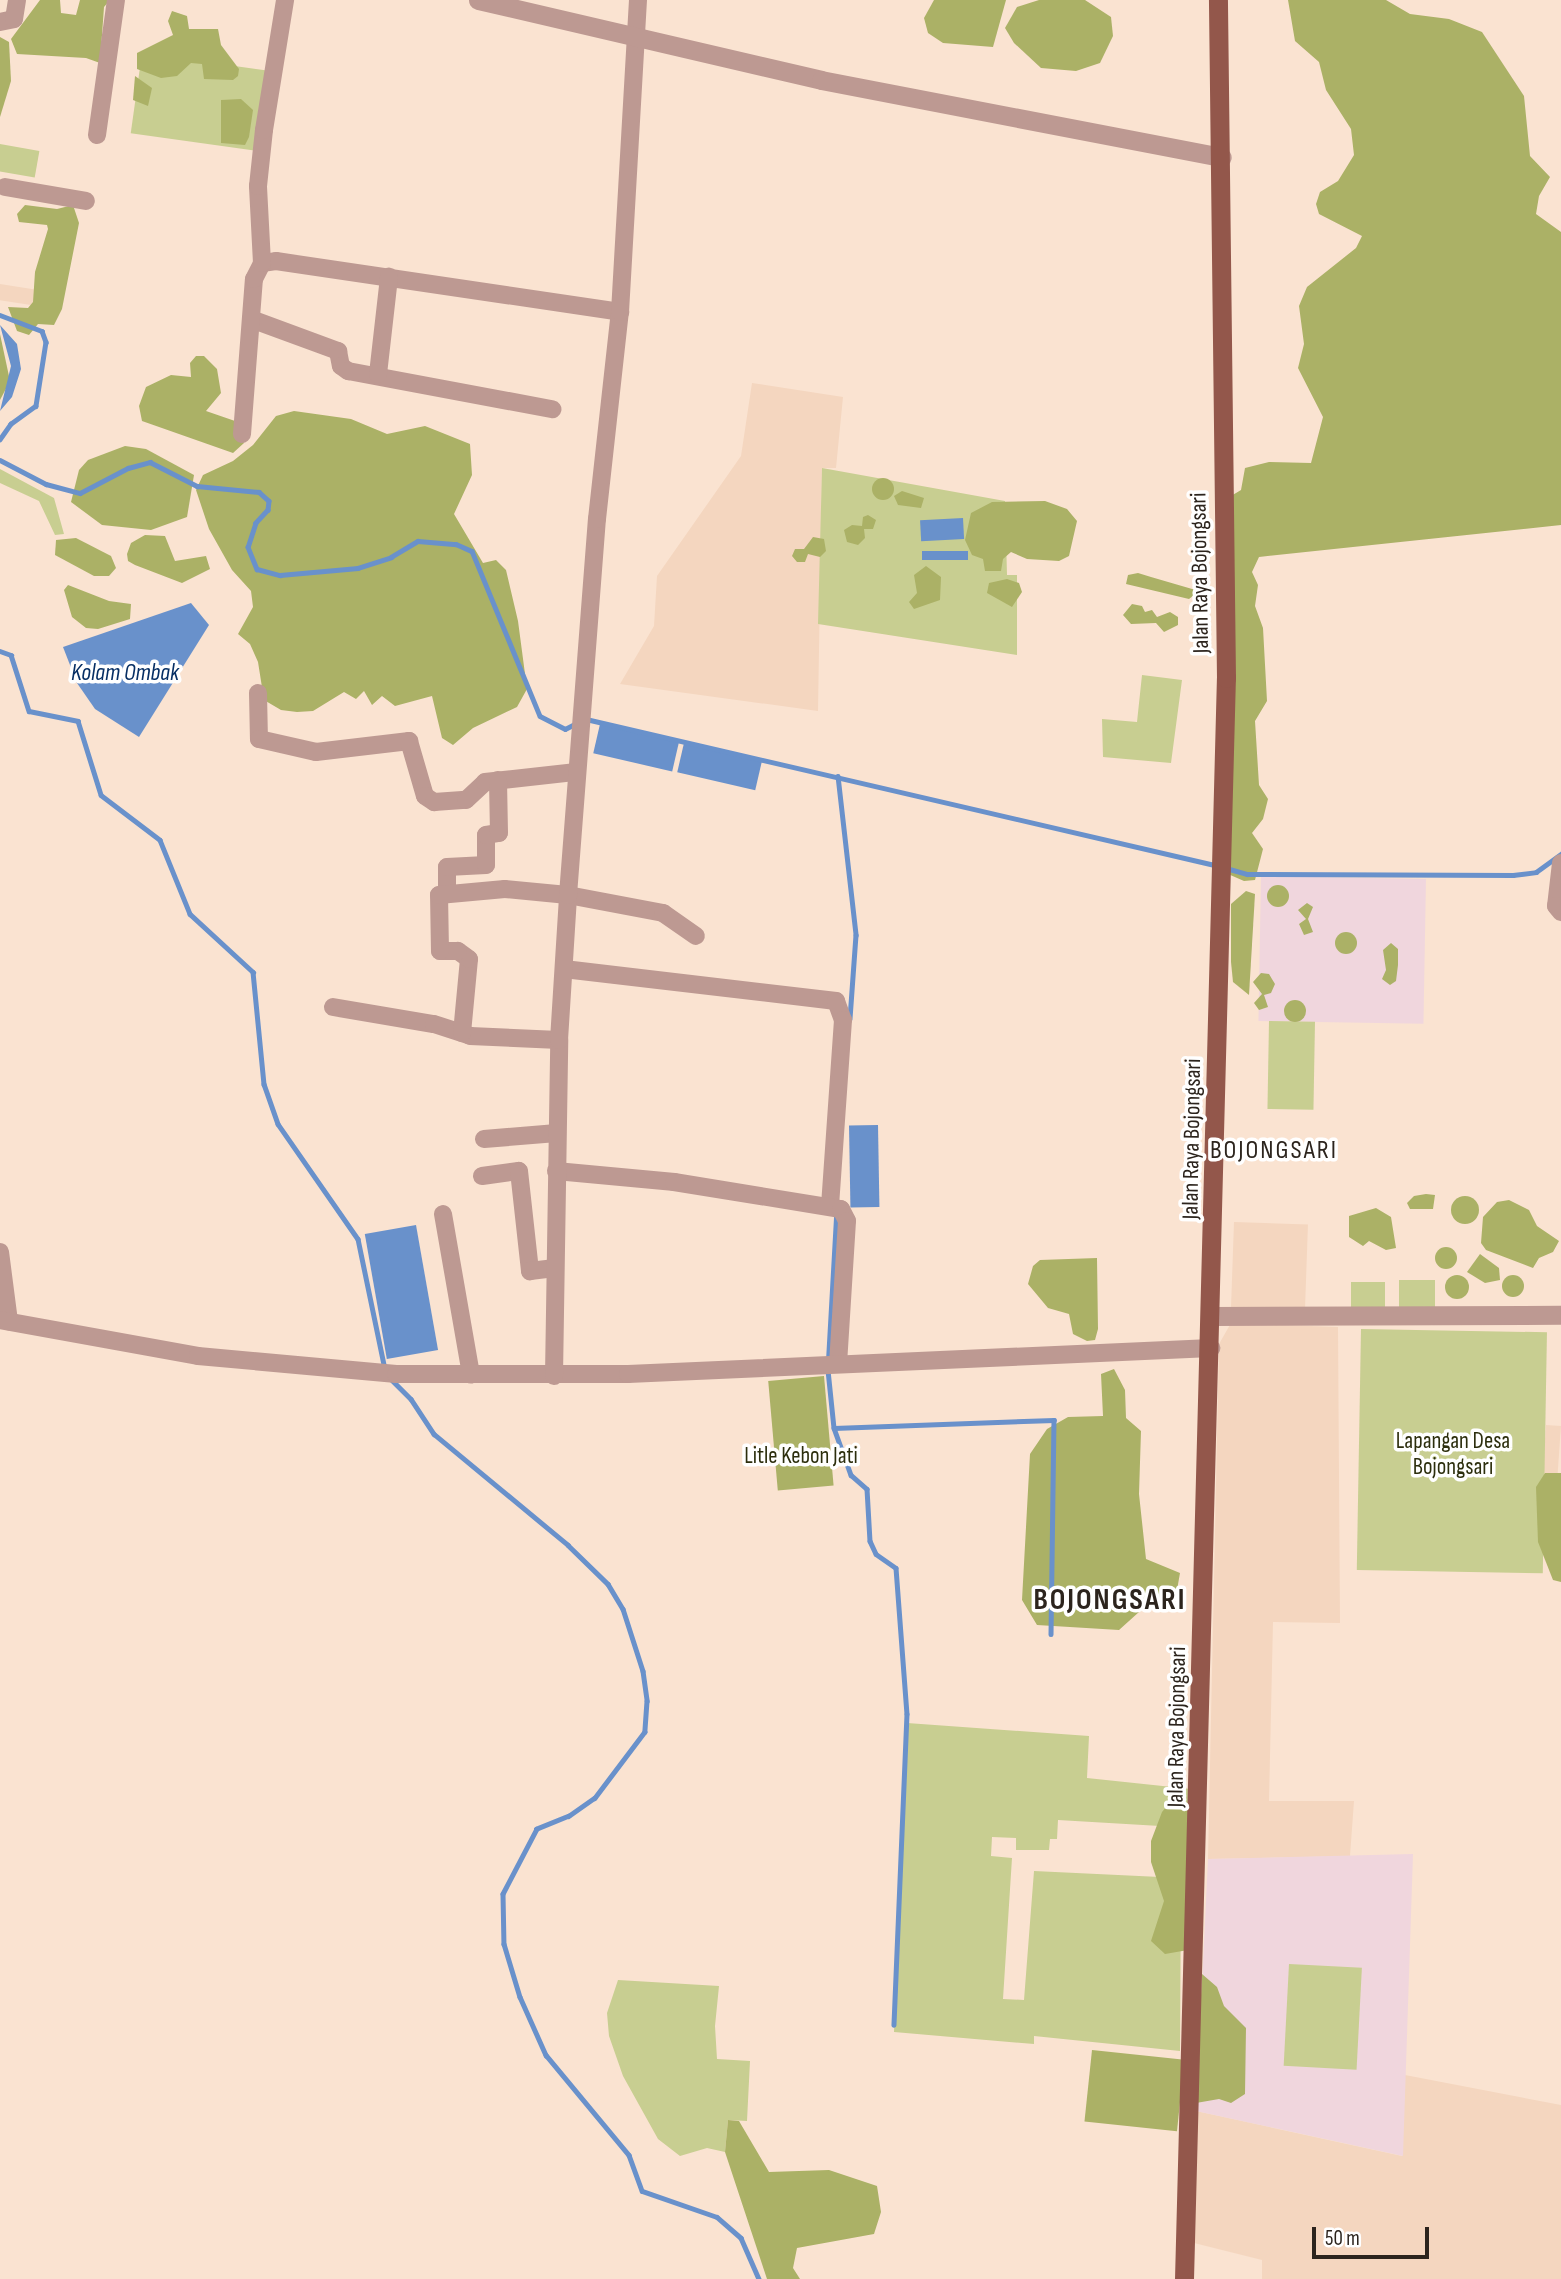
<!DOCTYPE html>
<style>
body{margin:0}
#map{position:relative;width:1561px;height:2279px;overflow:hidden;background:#fae3d1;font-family:"Sofia Sans Condensed",sans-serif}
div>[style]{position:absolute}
.built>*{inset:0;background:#f4d6bf;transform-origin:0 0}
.education>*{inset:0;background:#f0d6dd;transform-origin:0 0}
.green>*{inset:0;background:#c8ce91;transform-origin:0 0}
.forest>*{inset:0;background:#abb166;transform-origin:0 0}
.round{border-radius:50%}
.water>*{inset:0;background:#6991cb;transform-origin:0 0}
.stream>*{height:4.5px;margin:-2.25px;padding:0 2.25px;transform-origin:2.25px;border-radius:2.25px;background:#6991cb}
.minor>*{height:18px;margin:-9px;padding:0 9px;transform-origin:9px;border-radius:9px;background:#bd9992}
.tertiary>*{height:19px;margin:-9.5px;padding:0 9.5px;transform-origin:9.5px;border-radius:9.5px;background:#bd9992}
.primary>*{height:19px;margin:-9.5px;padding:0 9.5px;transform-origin:9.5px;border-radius:9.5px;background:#93574b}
span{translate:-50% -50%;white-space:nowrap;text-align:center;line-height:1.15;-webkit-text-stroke:7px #fff;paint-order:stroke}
.street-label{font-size:23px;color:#2c241d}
.park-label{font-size:23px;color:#2c2e0d}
.water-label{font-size:24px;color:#072f64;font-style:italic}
.quarter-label{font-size:26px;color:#2c241d;letter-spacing:2px}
.district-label{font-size:30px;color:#2c241d;font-weight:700;letter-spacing:2px}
.scale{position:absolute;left:1312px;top:2227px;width:117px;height:32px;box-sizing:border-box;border:4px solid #2c241d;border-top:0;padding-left:9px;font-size:21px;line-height:24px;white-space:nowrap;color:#2c241d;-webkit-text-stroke:5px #fff;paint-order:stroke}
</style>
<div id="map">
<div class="built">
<div style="left:0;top:284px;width:37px;height:16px;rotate:9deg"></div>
<div style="clip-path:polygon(752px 383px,843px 397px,836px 468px,822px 468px,818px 711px,620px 684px,654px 626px,657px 576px,741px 456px)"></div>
<div style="left:1234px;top:1222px;width:74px;height:85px;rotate:2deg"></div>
<div style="clip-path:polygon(1231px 1323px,1338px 1327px,1340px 1623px,1273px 1622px,1269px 1801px,1354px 1801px,1350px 1856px,1208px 1859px,1219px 1344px)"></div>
<div style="left:1546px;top:1425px;width:15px;height:73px;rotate:4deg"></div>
<div style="clip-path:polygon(1405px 2075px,1561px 2105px,1561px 2279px,1262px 2279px,1262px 2260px,1194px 2243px,1196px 2111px,1402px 2156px)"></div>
</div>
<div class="education">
<div style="left:1261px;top:876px;width:165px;height:145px;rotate:1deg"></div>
<div style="clip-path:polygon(1413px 1854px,1403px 2156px,1196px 2111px,1208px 1859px)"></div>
</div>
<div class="green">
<div style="left:142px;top:53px;width:128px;height:81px;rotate:8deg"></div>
<div style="left:0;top:144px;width:40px;height:27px;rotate:10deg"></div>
<div style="clip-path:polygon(822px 468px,1005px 501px,1007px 575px,1017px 575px,1017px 655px,818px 624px)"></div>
<div style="clip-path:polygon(0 469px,54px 498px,64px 534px,55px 535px,39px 501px,0 483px)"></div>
<div style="clip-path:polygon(1142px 675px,1182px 680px,1171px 763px,1103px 757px,1102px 719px,1137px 722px)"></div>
<div style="left:1269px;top:1021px;width:46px;height:88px;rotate:1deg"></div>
<div style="left:1435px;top:1280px;width:30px;height:36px;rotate:90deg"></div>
<div style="left:1351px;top:1282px;width:34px;height:29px"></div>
<div style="left:1361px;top:1329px;width:186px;height:241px;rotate:1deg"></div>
<div style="clip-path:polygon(907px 1723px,1089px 1736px,1087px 1778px,1191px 1789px,1191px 1805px,1160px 1826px,1058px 1820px,1057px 1839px,1050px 1839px,1049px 1850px,1016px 1850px,1016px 1838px,992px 1837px,991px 1856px,1012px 1858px,1003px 1999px,1024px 2000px,1034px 1871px,1181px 1878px,1180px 2051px,1034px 2036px,1034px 2044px,894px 2032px)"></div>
<div style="left:1289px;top:1964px;width:73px;height:102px;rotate:3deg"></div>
<div style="clip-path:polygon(618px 1980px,719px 1986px,715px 2026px,717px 2059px,750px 2061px,747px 2121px,728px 2120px,725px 2152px,707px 2148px,680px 2156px,658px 2139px,623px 2076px,609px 2036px,607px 2013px)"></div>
</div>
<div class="forest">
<div style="clip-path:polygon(40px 0,60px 0,61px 13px,76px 15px,80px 0,110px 0,104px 7px,100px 63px,86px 58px,17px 54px,11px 39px)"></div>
<div style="clip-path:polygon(934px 0,1006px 0,993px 47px,943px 43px,928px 33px,924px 18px)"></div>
<div style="clip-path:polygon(1039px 0,1085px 0,1111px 17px,1113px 36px,1100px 63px,1076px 71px,1041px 68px,1014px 43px,1005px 28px,1017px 7px)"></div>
<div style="clip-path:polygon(1288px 0,1386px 0,1410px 14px,1449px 19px,1482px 32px,1524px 96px,1530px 156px,1550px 177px,1539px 196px,1536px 214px,1561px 232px,1561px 525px,1259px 557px,1252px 572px,1258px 585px,1255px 606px,1263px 628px,1267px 701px,1255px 721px,1259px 785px,1268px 799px,1263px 819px,1252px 833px,1263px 849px,1255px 880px,1244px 881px,1228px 874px,1231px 496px,1241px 490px,1245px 468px,1269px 462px,1311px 463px,1323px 417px,1298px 368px,1304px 344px,1299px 306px,1307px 287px,1356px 248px,1362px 236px,1319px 214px,1316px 204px,1320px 192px,1338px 181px,1354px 155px,1351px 129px,1326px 90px,1319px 62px,1295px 41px)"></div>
<div style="clip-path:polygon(172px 11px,187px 16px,189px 29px,218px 29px,221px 45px,239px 69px,238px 76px,233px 80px,204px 79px,202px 64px,191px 63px,177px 76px,161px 78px,137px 69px,137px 53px,173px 35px,168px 21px)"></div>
<div style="clip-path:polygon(0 37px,9px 42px,11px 81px,0 117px)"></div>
<div style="clip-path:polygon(135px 76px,152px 88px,148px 106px,133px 100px)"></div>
<div style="clip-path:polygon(241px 99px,253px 110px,249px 137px,245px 145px,221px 143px,221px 100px)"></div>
<div style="clip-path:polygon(25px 205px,57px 209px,73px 205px,79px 223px,62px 309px,54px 325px,38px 324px,29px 335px,17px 331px,8px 307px,28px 308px,33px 302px,35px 272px,48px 229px,47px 225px,19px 222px,17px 214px)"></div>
<div style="clip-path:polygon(0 334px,10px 381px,0 400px)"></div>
<div style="clip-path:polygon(196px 356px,204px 356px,217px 369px,221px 393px,206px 411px,235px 421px,244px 443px,233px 453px,142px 421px,139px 406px,146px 387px,171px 375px,191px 377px,190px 363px)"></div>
<div style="clip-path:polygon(294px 411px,351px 419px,387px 434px,425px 426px,470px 444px,472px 475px,454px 514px,483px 563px,496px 560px,506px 570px,518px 621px,527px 689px,517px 707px,473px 728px,453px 745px,442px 738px,432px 696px,395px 706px,382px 696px,372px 705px,364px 691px,356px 699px,344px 692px,313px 711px,297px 712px,281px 710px,264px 700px,258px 662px,250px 644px,238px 634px,253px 607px,251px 591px,232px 570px,209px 529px,196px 490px,203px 475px,233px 461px,253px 445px,276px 416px)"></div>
<div style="clip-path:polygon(125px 446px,146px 449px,194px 475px,187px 517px,151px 530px,102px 525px,71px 502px,79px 470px,88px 460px)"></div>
<div class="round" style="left:872px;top:478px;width:22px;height:22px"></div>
<div style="clip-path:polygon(902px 491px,924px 498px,921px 508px,898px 505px,894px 496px)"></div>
<div style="clip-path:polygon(1045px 501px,1067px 509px,1077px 521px,1069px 556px,1059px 561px,1027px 559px,1011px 552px,1003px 559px,1001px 571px,985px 571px,983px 559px,972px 555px,965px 540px,971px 513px,992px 502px)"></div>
<div style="clip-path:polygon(868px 515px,876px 520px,873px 529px,864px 529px,865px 538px,858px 545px,847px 542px,844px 530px,852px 525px,862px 526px,863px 517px)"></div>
<div style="clip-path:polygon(145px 535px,165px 536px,175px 561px,206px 556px,210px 569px,182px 583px,135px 565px,128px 561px,127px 554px,131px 543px)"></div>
<div style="clip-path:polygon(813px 537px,824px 539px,826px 551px,820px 557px,808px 554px,805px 562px,797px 562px,792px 556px,795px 549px,804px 549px)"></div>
<div style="clip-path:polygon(76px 538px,111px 556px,116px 568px,109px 576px,94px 576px,55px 555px,56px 540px)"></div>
<div style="clip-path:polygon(926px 566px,941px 577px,940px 600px,914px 609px,909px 602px,917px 593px,914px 575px)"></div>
<div style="clip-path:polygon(1138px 573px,1151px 577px,1199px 591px,1189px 599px,1126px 584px,1128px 575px)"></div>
<div style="clip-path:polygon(1007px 579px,1019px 583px,1022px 592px,1012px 607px,987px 593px,989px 583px)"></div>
<div style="clip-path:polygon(68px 585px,109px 601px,131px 604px,130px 619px,98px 629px,86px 628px,72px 617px,64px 590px)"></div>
<div style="clip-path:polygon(1132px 604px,1142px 606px,1145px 612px,1152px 610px,1157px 617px,1170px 612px,1178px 617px,1178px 625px,1164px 632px,1156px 623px,1131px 624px,1123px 615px)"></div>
<div class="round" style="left:1267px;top:885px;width:22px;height:22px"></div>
<div style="clip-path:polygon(1246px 891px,1255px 894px,1249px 995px,1233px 982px,1231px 962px,1231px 904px)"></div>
<div style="clip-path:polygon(1307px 903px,1313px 907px,1308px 919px,1313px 932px,1304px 935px,1299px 924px,1306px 919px,1298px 910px)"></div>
<div class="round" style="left:1335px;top:932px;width:22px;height:22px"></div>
<div style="clip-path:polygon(1391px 943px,1398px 949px,1398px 965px,1396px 981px,1390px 985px,1382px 979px,1386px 970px,1383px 950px)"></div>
<div style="clip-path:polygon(1261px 973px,1269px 974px,1275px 984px,1271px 993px,1264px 995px,1268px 1007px,1259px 1010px,1254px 1003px,1262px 994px,1253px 982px)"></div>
<div class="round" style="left:1284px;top:1000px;width:22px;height:22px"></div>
<div style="clip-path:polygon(1426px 1194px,1435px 1195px,1433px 1209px,1410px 1209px,1407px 1203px,1414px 1196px)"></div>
<div class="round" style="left:1451px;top:1196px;width:28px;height:28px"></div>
<div style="clip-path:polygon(1509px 1200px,1529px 1210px,1537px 1226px,1559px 1241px,1553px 1252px,1539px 1258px,1533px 1268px,1486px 1250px,1481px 1243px,1483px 1217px,1497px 1202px)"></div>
<div style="clip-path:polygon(1376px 1208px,1391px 1217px,1396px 1248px,1386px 1250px,1369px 1241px,1363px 1246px,1349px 1237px,1349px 1216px)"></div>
<div class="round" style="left:1435px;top:1247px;width:22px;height:22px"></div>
<div style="clip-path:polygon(1480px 1254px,1499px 1268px,1500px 1280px,1485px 1283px,1467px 1272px)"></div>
<div style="clip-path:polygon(1097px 1258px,1098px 1329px,1095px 1340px,1087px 1341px,1073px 1334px,1069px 1314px,1048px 1308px,1028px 1284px,1033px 1266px,1040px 1260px)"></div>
<div class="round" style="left:1445px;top:1275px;width:24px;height:24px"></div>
<div class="round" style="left:1502px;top:1275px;width:22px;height:22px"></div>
<div style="clip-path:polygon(1114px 1369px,1125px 1390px,1126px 1418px,1141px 1431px,1139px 1494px,1146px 1559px,1180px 1573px,1177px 1590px,1139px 1612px,1119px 1630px,1037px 1625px,1022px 1600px,1030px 1454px,1047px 1429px,1068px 1417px,1103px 1416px,1101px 1374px)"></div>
<div style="left:824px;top:1376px;width:110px;height:56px;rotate:85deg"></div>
<div style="clip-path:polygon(1545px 1473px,1561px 1473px,1561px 1582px,1553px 1580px,1538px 1542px,1536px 1487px)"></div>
<div style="clip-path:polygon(1176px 1795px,1191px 1805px,1188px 1950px,1165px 1954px,1151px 1941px,1164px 1901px,1151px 1862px,1151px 1841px,1162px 1812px)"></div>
<div style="clip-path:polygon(1202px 1974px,1217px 1987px,1224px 2006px,1246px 2028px,1245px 2094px,1231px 2103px,1219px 2099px,1196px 2103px)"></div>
<div style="left:1092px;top:2050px;width:93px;height:72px;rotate:6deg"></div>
<div style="clip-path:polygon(728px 2120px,739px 2121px,769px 2172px,829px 2170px,877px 2186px,881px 2212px,874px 2234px,797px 2248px,793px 2268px,800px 2279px,767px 2279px,725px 2152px)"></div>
</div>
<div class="water">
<div style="clip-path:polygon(0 325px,17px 344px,21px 369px,12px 397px,0 411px,11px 366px)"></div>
<div style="left:963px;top:518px;width:21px;height:43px;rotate:87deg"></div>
<div style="left:968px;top:551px;width:9px;height:46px;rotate:90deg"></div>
<div style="clip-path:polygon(191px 603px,209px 625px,139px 737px,95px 709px,77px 683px,63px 647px)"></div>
<div style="left:600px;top:724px;width:81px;height:30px;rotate:13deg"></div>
<div style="left:684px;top:743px;width:80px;height:30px;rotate:13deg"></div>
<div style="left:878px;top:1125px;width:82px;height:29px;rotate:89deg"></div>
<div style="left:416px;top:1225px;width:127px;height:52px;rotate:80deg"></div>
</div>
<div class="stream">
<div style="left:0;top:315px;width:45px;rotate:20.9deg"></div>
<div style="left:42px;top:331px;width:12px;rotate:70deg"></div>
<div style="left:46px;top:342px;width:65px;rotate:98.9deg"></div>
<div style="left:36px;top:406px;width:31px;rotate:144deg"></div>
<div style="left:11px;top:424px;width:19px;rotate:125deg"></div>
<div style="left:0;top:460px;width:52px;rotate:27.6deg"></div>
<div style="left:46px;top:484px;width:35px;rotate:15deg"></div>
<div style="left:80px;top:493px;width:54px;rotate:-27.5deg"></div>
<div style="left:128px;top:468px;width:23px;rotate:-15deg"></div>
<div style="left:150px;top:462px;width:53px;rotate:27.1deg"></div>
<div style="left:197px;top:486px;width:62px;rotate:5.5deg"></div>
<div style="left:259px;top:492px;width:13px;rotate:42deg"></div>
<div style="left:269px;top:501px;width:9px;rotate:96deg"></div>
<div style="left:268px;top:510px;width:18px;rotate:133deg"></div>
<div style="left:256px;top:523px;width:25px;rotate:108deg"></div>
<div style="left:248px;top:547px;width:24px;rotate:68deg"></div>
<div style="left:257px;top:569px;width:24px;rotate:15deg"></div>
<div style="left:280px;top:575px;width:78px;rotate:-5.1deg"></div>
<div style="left:358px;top:568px;width:35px;rotate:-18deg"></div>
<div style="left:391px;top:557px;width:31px;rotate:-31deg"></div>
<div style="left:418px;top:541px;width:38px;rotate:5deg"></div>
<div style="left:456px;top:544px;width:17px;rotate:24deg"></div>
<div style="left:472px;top:551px;width:178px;rotate:67.6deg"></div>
<div style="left:540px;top:716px;width:28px;rotate:27deg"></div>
<div style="left:565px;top:729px;width:11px;rotate:-27deg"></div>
<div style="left:0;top:651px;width:12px;rotate:20deg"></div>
<div style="left:11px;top:655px;width:59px;rotate:72.2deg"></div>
<div style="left:29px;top:711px;width:50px;rotate:11.5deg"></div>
<div style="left:78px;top:721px;width:77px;rotate:72.7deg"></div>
<div style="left:101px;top:795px;width:74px;rotate:37.3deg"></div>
<div style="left:160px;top:840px;width:80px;rotate:67.9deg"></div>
<div style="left:190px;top:914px;width:86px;rotate:42.6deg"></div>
<div style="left:253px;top:972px;width:113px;rotate:84.4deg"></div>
<div style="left:264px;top:1084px;width:42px;rotate:70.7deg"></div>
<div style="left:278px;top:1124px;width:140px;rotate:55.2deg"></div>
<div style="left:358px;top:1239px;width:133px;rotate:78.3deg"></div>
<div style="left:586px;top:719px;width:646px;rotate:13.07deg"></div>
<div style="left:838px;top:776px;width:160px;rotate:83.5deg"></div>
<div style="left:856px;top:935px;width:84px;rotate:94.1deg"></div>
<div style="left:1226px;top:868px;width:22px;rotate:16deg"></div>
<div style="left:1247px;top:874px;width:266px;rotate:0.2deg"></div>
<div style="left:1513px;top:875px;width:23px;rotate:-7deg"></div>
<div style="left:1536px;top:872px;width:31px;rotate:-36deg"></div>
<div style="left:828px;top:1361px;width:145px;rotate:-86.8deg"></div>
<div style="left:828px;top:1370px;width:58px;rotate:84.1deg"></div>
<div style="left:834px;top:1428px;width:50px;rotate:70.1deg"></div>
<div style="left:851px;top:1475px;width:21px;rotate:41deg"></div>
<div style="left:867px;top:1489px;width:52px;rotate:86.7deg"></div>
<div style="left:870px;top:1541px;width:14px;rotate:65deg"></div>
<div style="left:876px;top:1554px;width:24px;rotate:35deg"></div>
<div style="left:896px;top:1568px;width:146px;rotate:85.7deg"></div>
<div style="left:907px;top:1714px;width:311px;rotate:92.4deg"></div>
<div style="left:389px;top:1377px;width:31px;rotate:45deg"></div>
<div style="left:411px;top:1399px;width:42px;rotate:56.7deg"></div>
<div style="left:434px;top:1434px;width:174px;rotate:39.6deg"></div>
<div style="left:568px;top:1545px;width:56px;rotate:44.3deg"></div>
<div style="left:608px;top:1584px;width:29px;rotate:59deg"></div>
<div style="left:623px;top:1609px;width:65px;rotate:72.1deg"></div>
<div style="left:643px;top:1671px;width:30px;rotate:82deg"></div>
<div style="left:647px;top:1701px;width:31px;rotate:94deg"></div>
<div style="left:645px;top:1732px;width:83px;rotate:127.1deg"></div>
<div style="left:595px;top:1798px;width:32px;rotate:145deg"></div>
<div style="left:569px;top:1816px;width:35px;rotate:158deg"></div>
<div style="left:537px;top:1829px;width:73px;rotate:117.6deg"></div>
<div style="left:503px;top:1894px;width:50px;rotate:88.9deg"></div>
<div style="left:504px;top:1944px;width:55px;rotate:73.2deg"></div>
<div style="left:520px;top:1997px;width:64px;rotate:65.9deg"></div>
<div style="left:546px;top:2055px;width:130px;rotate:50.3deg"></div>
<div style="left:629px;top:2155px;width:38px;rotate:70deg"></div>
<div style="left:642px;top:2191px;width:79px;rotate:19.1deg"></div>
<div style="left:717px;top:2217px;width:32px;rotate:41deg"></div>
<div style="left:741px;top:2238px;width:45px;rotate:66.3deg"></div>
<div style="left:834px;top:1428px;width:220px;rotate:-2.1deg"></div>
<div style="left:1054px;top:1420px;width:214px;rotate:90.8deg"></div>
</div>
<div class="minor">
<div style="left:0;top:22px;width:14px;rotate:-12deg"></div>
<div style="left:14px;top:19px;width:19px;rotate:-81deg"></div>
<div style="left:97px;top:135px;width:136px;rotate:-82deg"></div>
<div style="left:5px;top:187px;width:82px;rotate:9.8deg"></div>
<div style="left:262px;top:263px;width:14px;rotate:-8deg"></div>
<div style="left:276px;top:261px;width:348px;rotate:8.4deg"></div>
<div style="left:251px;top:319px;width:93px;rotate:20.2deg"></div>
<div style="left:338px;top:351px;width:15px;rotate:79deg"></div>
<div style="left:341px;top:366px;width:9px;rotate:36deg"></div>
<div style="left:348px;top:371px;width:208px;rotate:10.6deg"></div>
<div style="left:378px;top:374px;width:98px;rotate:-83.5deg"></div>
<div style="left:242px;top:434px;width:155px;rotate:-85.6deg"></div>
<div style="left:254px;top:279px;width:18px;rotate:-63deg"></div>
<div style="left:262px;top:263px;width:77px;rotate:-93deg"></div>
<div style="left:258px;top:186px;width:56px;rotate:-83.9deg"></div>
<div style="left:264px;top:130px;width:132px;rotate:-80.8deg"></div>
<div style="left:258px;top:693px;width:46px;rotate:88.8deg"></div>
<div style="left:259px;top:739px;width:58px;rotate:12.8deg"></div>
<div style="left:316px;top:752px;width:94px;rotate:-6.7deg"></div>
<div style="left:409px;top:741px;width:57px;rotate:73.8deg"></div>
<div style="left:425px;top:796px;width:11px;rotate:34deg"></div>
<div style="left:434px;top:802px;width:32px;rotate:-4deg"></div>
<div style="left:466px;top:800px;width:26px;rotate:-43deg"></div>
<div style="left:485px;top:782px;width:92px;rotate:-6.3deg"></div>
<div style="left:1561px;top:863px;width:43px;rotate:96.6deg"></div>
<div style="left:1556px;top:906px;width:8px;rotate:50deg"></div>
<div style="left:447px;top:894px;width:27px;rotate:-90deg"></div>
<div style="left:447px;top:867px;width:39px;rotate:-3deg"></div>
<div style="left:486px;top:865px;width:30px;rotate:-90deg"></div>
<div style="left:486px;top:835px;width:13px;rotate:-9deg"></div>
<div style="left:499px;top:833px;width:53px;rotate:-91.1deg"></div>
<div style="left:564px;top:969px;width:274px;rotate:6.7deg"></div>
<div style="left:836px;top:1001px;width:20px;rotate:70deg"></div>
<div style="left:843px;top:1020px;width:186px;rotate:94deg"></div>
<div style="left:333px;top:1007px;width:102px;rotate:9.6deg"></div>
<div style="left:434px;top:1024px;width:38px;rotate:18deg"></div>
<div style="left:470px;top:1036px;width:89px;rotate:2.6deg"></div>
<div style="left:462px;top:1033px;width:74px;rotate:-84.6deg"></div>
<div style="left:469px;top:959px;width:14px;rotate:-144deg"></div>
<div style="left:458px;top:951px;width:18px;rotate:180deg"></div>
<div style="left:440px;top:951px;width:56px;rotate:-91deg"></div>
<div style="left:439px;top:895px;width:66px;rotate:-5.2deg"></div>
<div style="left:505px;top:889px;width:63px;rotate:5.4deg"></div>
<div style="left:568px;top:895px;width:97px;rotate:10.7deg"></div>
<div style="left:663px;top:913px;width:40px;rotate:34.9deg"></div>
<div style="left:484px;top:1139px;width:73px;rotate:-4.7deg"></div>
<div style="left:556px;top:1171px;width:119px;rotate:5.3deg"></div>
<div style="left:674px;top:1182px;width:169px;rotate:9.2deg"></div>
<div style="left:841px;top:1209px;width:13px;rotate:63deg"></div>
<div style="left:847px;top:1221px;width:143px;rotate:93.6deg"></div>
<div style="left:482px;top:1176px;width:37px;rotate:-8deg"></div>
<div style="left:519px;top:1171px;width:101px;rotate:83.7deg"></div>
<div style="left:530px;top:1271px;width:25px;rotate:-7deg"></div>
<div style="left:443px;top:1214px;width:163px;rotate:80.1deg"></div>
<div style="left:0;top:1252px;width:70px;rotate:82.6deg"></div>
<div style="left:0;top:1320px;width:201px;rotate:10.3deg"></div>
<div style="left:198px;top:1356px;width:199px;rotate:5.2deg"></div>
<div style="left:396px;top:1374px;width:232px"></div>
<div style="left:628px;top:1374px;width:584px;rotate:-2.55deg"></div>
<div style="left:554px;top:1376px;width:336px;rotate:-89.1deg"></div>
<div style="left:559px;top:1040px;width:145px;rotate:-86.4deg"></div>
<div style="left:568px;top:895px;width:377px;rotate:-85.6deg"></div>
<div style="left:597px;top:519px;width:208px;rotate:-83.7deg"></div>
<div style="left:620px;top:312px;width:313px;rotate:-86.7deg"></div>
</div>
<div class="tertiary">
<div style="left:478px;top:0;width:352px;rotate:13.1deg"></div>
<div style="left:821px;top:80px;width:408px;rotate:10.9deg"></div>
<div style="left:1212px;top:1316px;width:349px;rotate:-0.2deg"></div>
</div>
<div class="primary">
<div style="left:1184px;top:2279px;width:1602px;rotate:-88.5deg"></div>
<div style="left:1226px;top:678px;width:678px;rotate:-90.68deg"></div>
</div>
<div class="street-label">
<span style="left:1200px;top:573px;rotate:-91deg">Jalan Raya Bojongsari</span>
<span style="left:1192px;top:1139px;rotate:-89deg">Jalan Raya Bojongsari</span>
<span style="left:1177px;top:1727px;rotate:-89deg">Jalan Raya Bojongsari</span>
</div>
<div class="park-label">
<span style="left:1453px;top:1454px">Lapangan Desa<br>Bojongsari</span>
<span style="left:801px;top:1456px">Litle Kebon Jati</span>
</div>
<div class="water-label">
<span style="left:125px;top:673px">Kolam Ombak</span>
</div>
<div class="quarter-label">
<span style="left:1274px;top:1151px">BOJONGSARI</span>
</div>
<div class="district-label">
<span style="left:1110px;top:1600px">BOJONGSARI</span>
</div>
<div class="scale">50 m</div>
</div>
